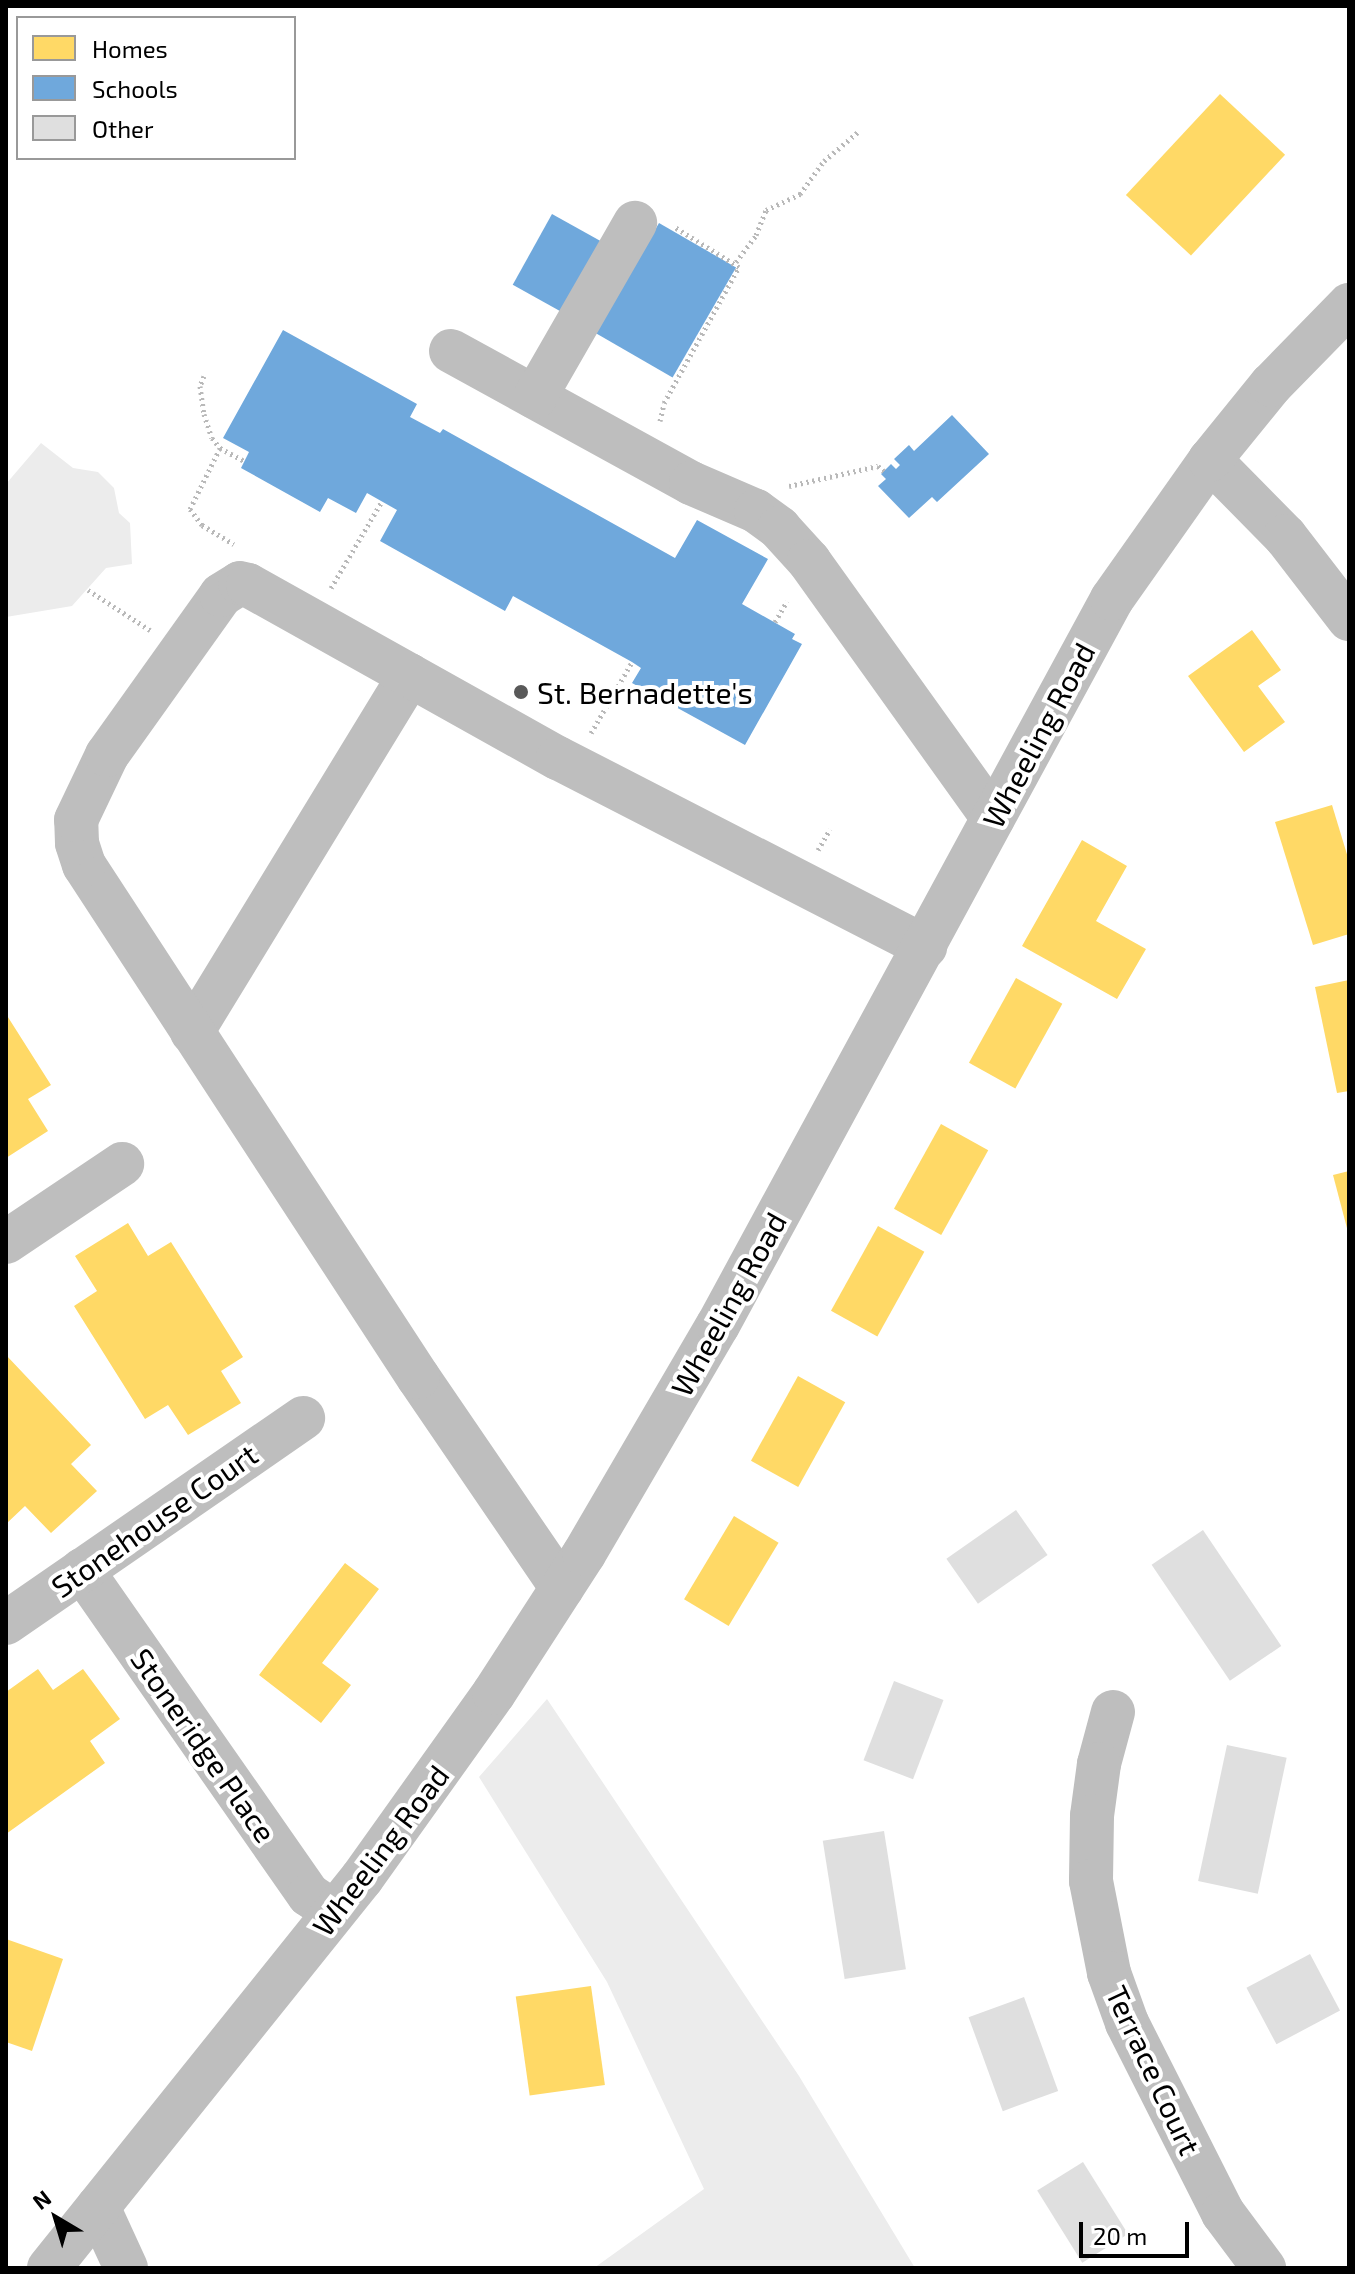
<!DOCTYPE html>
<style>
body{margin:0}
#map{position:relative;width:1355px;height:2274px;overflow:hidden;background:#fff;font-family:"Exo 2",sans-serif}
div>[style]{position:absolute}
.green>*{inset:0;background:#ececec}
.homes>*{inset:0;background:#ffd966;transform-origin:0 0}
.schools>*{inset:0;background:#6fa8dc;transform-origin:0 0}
.building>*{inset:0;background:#dfdfdf;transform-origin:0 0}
.path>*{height:5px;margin-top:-2.5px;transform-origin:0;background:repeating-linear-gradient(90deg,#b9b9b9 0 2px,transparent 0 6px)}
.minor>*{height:44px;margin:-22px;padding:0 22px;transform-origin:22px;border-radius:22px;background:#bebebe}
.dots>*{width:22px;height:22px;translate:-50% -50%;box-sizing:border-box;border:4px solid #fff;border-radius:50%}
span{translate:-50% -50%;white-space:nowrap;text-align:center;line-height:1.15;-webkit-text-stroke:8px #fff;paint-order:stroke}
.poi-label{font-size:30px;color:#000}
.left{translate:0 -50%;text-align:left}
.street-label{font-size:30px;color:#000}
.frame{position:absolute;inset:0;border:8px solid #000;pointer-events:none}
.legend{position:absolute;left:16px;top:16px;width:280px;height:144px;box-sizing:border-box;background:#fff;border:2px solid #999;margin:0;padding:10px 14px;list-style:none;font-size:24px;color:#000}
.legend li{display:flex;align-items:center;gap:16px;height:40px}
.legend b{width:40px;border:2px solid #999}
.north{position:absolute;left:16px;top:2178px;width:80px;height:80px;-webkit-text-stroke:6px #fff;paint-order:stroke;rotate:322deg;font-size:22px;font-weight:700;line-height:32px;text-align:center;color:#000}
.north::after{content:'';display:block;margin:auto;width:28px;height:36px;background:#000;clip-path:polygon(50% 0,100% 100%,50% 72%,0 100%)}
.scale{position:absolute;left:1079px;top:2222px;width:110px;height:36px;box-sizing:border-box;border:4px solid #000;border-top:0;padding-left:10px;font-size:24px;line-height:28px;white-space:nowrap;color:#000;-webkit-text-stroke:6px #fff;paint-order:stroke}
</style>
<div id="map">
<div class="green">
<div style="clip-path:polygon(41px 443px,73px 468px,98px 472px,114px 488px,119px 513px,130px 523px,132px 564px,106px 568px,72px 606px,6px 617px,6px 484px)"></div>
<div style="clip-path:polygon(547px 1699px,799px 2076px,915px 2268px,594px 2268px,704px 2189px,607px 1982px,479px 1777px)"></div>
</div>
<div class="homes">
<div style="left:1220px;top:94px;width:89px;height:138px;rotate:43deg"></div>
<div style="clip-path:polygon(1252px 630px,1281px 670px,1258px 686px,1285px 722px,1244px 752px,1188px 676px)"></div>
<div style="clip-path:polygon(1332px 805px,1349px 861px,1349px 934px,1313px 945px,1275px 822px)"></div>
<div style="clip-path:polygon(1082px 840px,1127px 866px,1096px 921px,1146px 949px,1117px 999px,1022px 946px)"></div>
<div style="left:1016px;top:978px;width:53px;height:97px;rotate:29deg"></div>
<div style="clip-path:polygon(1349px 980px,1349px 1091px,1337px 1093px,1315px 987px)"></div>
<div style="clip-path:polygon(6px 1014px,51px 1085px,28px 1099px,48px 1131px,6px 1158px)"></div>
<div style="left:941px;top:1124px;width:54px;height:97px;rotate:29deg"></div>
<div style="clip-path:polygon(1349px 1171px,1349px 1232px,1348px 1232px,1333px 1175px)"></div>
<div style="clip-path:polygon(128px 1223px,148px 1256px,171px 1242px,243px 1357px,221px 1371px,241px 1403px,188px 1435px,168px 1405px,145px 1419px,74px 1306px,97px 1291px,75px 1256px)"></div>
<div style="left:878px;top:1226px;width:53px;height:97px;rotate:29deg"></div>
<div style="clip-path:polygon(6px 1355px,91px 1445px,71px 1464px,97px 1491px,51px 1533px,25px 1506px,6px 1524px)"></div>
<div style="left:798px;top:1376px;width:54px;height:97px;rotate:29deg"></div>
<div style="left:734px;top:1516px;width:52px;height:97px;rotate:31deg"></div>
<div style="clip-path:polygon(345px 1563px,379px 1589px,322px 1663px,351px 1685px,321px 1723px,259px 1675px)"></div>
<div style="clip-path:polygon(38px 1669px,53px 1690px,83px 1669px,120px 1719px,90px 1741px,105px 1763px,6px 1834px,6px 1692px)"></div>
<div style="clip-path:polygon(6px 1939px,63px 1959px,32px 2051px,6px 2042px)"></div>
<div style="left:591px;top:1986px;width:100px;height:76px;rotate:82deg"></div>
</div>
<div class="schools">
<div style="left:552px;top:214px;width:57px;height:81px;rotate:29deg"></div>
<div style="left:659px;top:223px;width:89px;height:127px;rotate:30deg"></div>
<div style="clip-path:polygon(283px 330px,417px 404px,410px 417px,440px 433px,443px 429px,675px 558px,697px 520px,768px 559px,742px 604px,795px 634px,792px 639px,802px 644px,745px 745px,632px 683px,641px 668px,632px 662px,513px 596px,505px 611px,380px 541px,397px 510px,367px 493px,356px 513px,328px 498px,320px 512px,241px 468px,249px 452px,223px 438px)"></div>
<div style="clip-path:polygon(952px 415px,989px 454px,937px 502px,932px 497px,909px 518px,878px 486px,886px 479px,881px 474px,891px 464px,896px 469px,900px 465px,894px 459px,909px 445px,914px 451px)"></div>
</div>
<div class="building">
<div style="left:1016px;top:1510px;width:55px;height:85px;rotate:55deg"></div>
<div style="left:1203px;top:1530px;width:140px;height:62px;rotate:56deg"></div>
<div style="left:894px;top:1681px;width:53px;height:85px;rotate:21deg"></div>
<div style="left:1227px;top:1745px;width:61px;height:139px;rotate:12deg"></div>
<div style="left:884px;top:1831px;width:140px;height:62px;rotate:81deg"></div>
<div style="left:1310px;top:1954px;width:64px;height:72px;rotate:62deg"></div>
<div style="left:1024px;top:1997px;width:100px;height:59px;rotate:70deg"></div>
<div style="left:1083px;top:2162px;width:85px;height:54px;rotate:58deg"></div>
</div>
<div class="path">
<div style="left:736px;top:262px;width:34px;rotate:-53deg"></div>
<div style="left:756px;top:235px;width:27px;rotate:-68deg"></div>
<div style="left:766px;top:210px;width:38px;rotate:-25deg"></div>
<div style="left:800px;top:194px;width:41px;rotate:-54deg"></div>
<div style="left:824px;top:161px;width:45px;rotate:-40.5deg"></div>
<div style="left:204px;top:376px;width:11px;rotate:112deg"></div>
<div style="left:200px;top:386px;width:28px;rotate:82deg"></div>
<div style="left:204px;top:414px;width:25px;rotate:72deg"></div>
<div style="left:212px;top:438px;width:13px;rotate:51deg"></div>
<div style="left:220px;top:448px;width:68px;rotate:116.2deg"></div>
<div style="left:190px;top:509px;width:20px;rotate:53deg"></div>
<div style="left:202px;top:525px;width:37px;rotate:31deg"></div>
<div style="left:660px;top:421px;width:18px;rotate:-77deg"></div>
<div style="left:664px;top:403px;width:155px;rotate:-61.1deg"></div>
<div style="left:739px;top:267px;width:75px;rotate:-148deg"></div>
<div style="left:220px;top:448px;width:27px;rotate:28deg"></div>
<div style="left:789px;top:486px;width:91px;rotate:-12.7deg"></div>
<div style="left:878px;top:466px;width:8px;rotate:40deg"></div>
<div style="left:331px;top:588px;width:101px;rotate:-59.6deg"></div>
<div style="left:88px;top:590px;width:74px;rotate:32.8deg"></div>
<div style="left:775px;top:622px;width:24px;rotate:-60deg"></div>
<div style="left:591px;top:733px;width:82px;rotate:-60deg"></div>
<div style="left:818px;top:850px;width:24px;rotate:-60deg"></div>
</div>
<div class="minor">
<div style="left:451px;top:351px;width:274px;rotate:28.8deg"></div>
<div style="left:691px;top:483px;width:71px;rotate:23.3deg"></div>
<div style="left:756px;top:511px;width:29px;rotate:36deg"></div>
<div style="left:779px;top:528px;width:45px;rotate:47.7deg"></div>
<div style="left:809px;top:561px;width:316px;rotate:54.4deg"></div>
<div style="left:535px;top:397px;width:201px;rotate:-60.1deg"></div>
<div style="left:1210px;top:460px;width:107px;rotate:45.4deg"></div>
<div style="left:1285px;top:536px;width:105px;rotate:52.4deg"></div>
<div style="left:192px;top:1032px;width:418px;rotate:-58.6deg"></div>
<div style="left:6px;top:1242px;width:140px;rotate:-33.9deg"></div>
<div style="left:82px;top:1570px;width:396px;rotate:55.1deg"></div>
<div style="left:309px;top:1895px;width:30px;rotate:34deg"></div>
<div style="left:562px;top:1588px;width:255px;rotate:-124.3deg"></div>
<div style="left:418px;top:1377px;width:611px;rotate:-123.12deg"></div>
<div style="left:84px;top:865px;width:23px;rotate:-108deg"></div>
<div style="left:77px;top:843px;width:23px;rotate:-92deg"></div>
<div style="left:76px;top:820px;width:72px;rotate:-64.5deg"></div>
<div style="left:107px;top:755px;width:196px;rotate:-54.5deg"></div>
<div style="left:221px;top:595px;width:22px;rotate:-32deg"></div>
<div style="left:240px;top:583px;width:8px;rotate:14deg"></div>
<div style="left:248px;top:585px;width:355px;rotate:29.2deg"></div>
<div style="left:558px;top:758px;width:413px;rotate:27.2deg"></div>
<div style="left:6px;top:1623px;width:361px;rotate:-34.6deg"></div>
<div style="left:1113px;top:1712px;width:54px;rotate:105.1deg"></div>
<div style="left:1099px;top:1764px;width:52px;rotate:97.7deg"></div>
<div style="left:1092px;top:1816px;width:65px;rotate:90.9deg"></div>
<div style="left:1091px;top:1881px;width:94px;rotate:78.9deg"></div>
<div style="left:1109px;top:1973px;width:53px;rotate:70.2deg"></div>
<div style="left:1127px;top:2023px;width:213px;rotate:63.2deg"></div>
<div style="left:1223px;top:2213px;width:69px;rotate:53.3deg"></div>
<div style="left:98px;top:2207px;width:67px;rotate:65.3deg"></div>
<div style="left:49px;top:2268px;width:500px;rotate:-51.25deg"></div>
<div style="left:362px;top:1878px;width:227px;rotate:-54.5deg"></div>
<div style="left:494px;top:1693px;width:166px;rotate:-57.1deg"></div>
<div style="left:584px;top:1554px;width:265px;rotate:-59.7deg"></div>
<div style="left:718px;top:1325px;width:826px;rotate:-61.51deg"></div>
<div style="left:1112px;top:599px;width:170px;rotate:-54.8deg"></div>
<div style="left:1210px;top:460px;width:97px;rotate:-50.9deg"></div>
<div style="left:1271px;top:385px;width:112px;rotate:-45.7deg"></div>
</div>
<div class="dots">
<div style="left:521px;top:692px;background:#595959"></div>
</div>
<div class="poi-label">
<span class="left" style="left:537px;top:692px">St. Bernadette's</span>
</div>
<div class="street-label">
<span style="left:1038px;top:735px;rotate:-62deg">Wheeling Road</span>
<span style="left:728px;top:1304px;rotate:-61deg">Wheeling Road</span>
<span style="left:154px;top:1520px;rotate:-35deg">Stonehouse Court</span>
<span style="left:204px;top:1745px;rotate:55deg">Stoneridge Place</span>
<span style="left:380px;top:1850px;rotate:-53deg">Wheeling Road</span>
<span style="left:1154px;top:2070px;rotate:65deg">Terrace Court</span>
</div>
<div class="frame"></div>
<ul class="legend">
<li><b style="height:22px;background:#ffd966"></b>Homes</li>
<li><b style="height:22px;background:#6fa8dc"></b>Schools</li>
<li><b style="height:22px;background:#dfdfdf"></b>Other</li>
</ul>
<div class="north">N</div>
<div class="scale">20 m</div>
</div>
